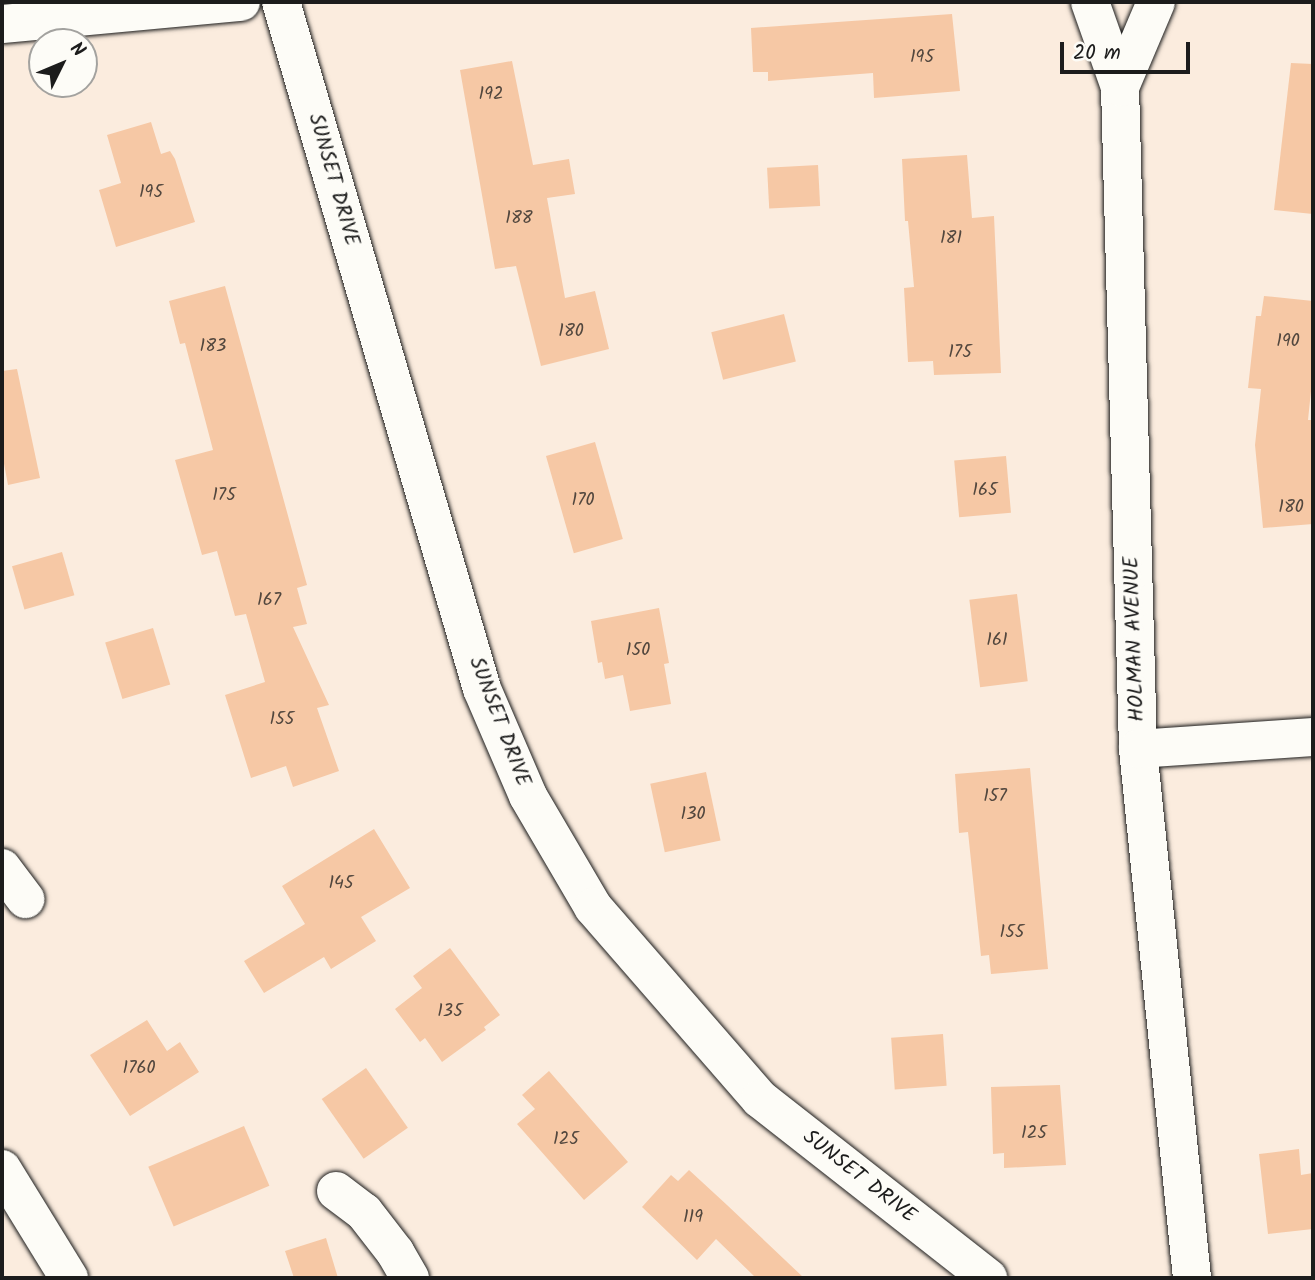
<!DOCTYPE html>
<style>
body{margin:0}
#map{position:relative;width:1315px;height:1280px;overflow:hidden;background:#fbecde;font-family:Kalam,sans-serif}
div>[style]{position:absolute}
.building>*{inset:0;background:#f6c8a5;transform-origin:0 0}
.roads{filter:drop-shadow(0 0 2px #1c1c1c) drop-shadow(0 0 2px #1c1c1c)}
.minor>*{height:38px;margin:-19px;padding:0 19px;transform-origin:19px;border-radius:19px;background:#fdfcf7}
span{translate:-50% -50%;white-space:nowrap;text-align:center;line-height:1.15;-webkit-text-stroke:7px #fdfcf7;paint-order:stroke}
.number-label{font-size:18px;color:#52473e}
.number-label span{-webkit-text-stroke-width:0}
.street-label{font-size:21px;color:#1c1c1c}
.frame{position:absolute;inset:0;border:4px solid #1c1c1c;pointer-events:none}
.north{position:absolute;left:28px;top:28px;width:70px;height:70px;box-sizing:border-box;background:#fdfcf7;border:2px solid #a3a29f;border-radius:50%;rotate:47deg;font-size:19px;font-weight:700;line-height:28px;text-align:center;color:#1c1c1c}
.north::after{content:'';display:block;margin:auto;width:24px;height:32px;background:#1c1c1c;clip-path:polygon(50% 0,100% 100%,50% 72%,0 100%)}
.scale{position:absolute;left:1060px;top:42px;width:130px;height:32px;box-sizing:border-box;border:4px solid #1c1c1c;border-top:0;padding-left:9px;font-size:21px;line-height:24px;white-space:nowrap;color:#1c1c1c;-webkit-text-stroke:5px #fdfcf7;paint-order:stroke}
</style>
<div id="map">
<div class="building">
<div style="clip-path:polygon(952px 14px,960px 91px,874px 98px,873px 73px,768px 81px,768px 72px,753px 72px,751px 28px)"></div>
<div style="clip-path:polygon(512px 61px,533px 165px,569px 159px,575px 194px,547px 198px,565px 298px,595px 291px,609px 349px,541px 366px,516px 266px,495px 269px,460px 70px)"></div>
<div style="clip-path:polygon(1291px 63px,1313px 64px,1313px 214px,1274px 210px)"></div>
<div style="clip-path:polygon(151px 122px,161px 154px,170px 151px,175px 159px,195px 222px,116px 247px,99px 190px,121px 183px,107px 135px)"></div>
<div style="clip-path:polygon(967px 155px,972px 218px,994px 216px,1001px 373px,934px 375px,933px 361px,908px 362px,904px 288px,914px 287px,908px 221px,905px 221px,902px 159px)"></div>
<div style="left:818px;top:165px;width:41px;height:51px;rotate:87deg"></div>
<div style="clip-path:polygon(225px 286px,307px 585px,297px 588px,307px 624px,293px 627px,329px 705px,317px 708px,339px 771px,293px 787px,286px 766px,251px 778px,225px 695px,265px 682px,246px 614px,235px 616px,217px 551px,202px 555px,175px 460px,213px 450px,185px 343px,180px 344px,169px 301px)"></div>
<div style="clip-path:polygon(1264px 296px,1313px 301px,1313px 372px,1308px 420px,1313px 420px,1313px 524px,1263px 528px,1255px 445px,1261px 389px,1248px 388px,1256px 316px,1261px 316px)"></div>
<div style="left:784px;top:314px;width:49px;height:75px;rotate:76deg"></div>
<div style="clip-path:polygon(17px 369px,40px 478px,8px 485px,2px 453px,2px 371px)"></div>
<div style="left:595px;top:442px;width:101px;height:51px;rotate:74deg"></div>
<div style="left:1006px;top:456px;width:57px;height:52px;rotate:85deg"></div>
<div style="left:62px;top:552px;width:45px;height:52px;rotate:74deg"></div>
<div style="left:1017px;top:594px;width:88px;height:48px;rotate:83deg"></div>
<div style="clip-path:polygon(659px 608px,669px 663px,664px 664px,671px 704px,630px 711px,623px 675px,605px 679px,602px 662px,598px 663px,591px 621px)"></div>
<div style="left:153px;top:628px;width:59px;height:50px;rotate:73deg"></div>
<div style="clip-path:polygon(1030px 768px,1048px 969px,991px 974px,989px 955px,981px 956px,968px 832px,959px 833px,955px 774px)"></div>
<div style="left:706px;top:772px;width:70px;height:57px;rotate:78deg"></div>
<div style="clip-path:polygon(374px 829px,410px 888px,361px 917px,376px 941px,331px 969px,324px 957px,264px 993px,244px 961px,305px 924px,282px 886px)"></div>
<div style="clip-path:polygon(450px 948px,500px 1015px,484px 1027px,486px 1030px,442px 1062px,425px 1038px,420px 1042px,395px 1009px,422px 988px,413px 976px)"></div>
<div style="clip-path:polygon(147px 1020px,167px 1051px,180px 1042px,199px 1072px,130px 1116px,90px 1055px)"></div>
<div style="left:943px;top:1034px;width:52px;height:52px;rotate:86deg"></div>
<div style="left:366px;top:1068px;width:73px;height:54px;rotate:55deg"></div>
<div style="clip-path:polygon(549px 1071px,628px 1162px,584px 1200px,517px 1124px,535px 1109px,522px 1095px)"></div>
<div style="clip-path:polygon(1060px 1085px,1066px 1165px,1004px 1168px,1004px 1153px,993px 1154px,991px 1087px)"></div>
<div style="left:244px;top:1126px;width:65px;height:104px;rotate:67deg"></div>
<div style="clip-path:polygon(1299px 1149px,1301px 1175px,1313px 1173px,1313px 1229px,1268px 1234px,1259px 1154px)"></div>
<div style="clip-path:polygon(689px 1170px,727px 1205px,804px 1278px,756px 1278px,716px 1239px,697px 1260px,642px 1207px,671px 1175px,678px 1181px)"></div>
<div style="clip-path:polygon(326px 1238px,338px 1278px,294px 1278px,285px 1251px)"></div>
</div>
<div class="roads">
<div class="minor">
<div style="left:281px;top:2px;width:716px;rotate:73.69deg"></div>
<div style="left:482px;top:689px;width:116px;rotate:66.7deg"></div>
<div style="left:528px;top:796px;width:129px;rotate:59.6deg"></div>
<div style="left:593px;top:907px;width:254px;rotate:49deg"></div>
<div style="left:760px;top:1099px;width:290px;rotate:38.1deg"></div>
<div style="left:1090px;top:2px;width:90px;rotate:70.6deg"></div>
<div style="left:1120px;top:87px;width:662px;rotate:88.44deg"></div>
<div style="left:1138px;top:749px;width:532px;rotate:84.17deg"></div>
<div style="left:2px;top:24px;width:240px;rotate:-5.3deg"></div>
<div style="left:1120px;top:87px;width:92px;rotate:-67deg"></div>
<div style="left:1138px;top:749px;width:175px;rotate:-3.9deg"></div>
<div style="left:2px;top:868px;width:39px;rotate:53deg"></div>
<div style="left:2px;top:1169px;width:128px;rotate:58.4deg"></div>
<div style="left:336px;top:1191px;width:35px;rotate:37deg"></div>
<div style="left:364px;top:1212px;width:51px;rotate:52.2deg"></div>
<div style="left:395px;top:1252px;width:30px;rotate:60deg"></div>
</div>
</div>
<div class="number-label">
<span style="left:922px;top:58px">195</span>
<span style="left:491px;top:95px">192</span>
<span style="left:151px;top:193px">195</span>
<span style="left:519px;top:219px">188</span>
<span style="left:951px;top:239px">181</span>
<span style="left:571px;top:332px">180</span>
<span style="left:1288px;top:342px">190</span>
<span style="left:213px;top:347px">183</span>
<span style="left:960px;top:353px">175</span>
<span style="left:985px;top:491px">165</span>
<span style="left:224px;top:496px">175</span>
<span style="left:583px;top:501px">170</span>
<span style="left:1291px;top:508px">180</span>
<span style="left:269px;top:601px">167</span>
<span style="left:997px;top:641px">161</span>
<span style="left:638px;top:651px">150</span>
<span style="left:282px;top:720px">155</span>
<span style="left:995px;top:797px">157</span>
<span style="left:693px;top:815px">130</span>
<span style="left:341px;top:884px">145</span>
<span style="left:1012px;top:933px">155</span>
<span style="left:450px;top:1012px">135</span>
<span style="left:139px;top:1069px">1760</span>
<span style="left:1034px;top:1134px">125</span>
<span style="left:566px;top:1140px">125</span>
<span style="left:693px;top:1218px">119</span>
</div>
<div class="street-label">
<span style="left:333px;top:180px;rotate:74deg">SUNSET DRIVE</span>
<span style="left:1135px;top:639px;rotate:-92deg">HOLMAN AVENUE</span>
<span style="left:499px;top:722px;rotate:69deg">SUNSET DRIVE</span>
<span style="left:859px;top:1177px;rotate:38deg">SUNSET DRIVE</span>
</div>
<div class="frame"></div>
<div class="north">N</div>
<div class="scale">20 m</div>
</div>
